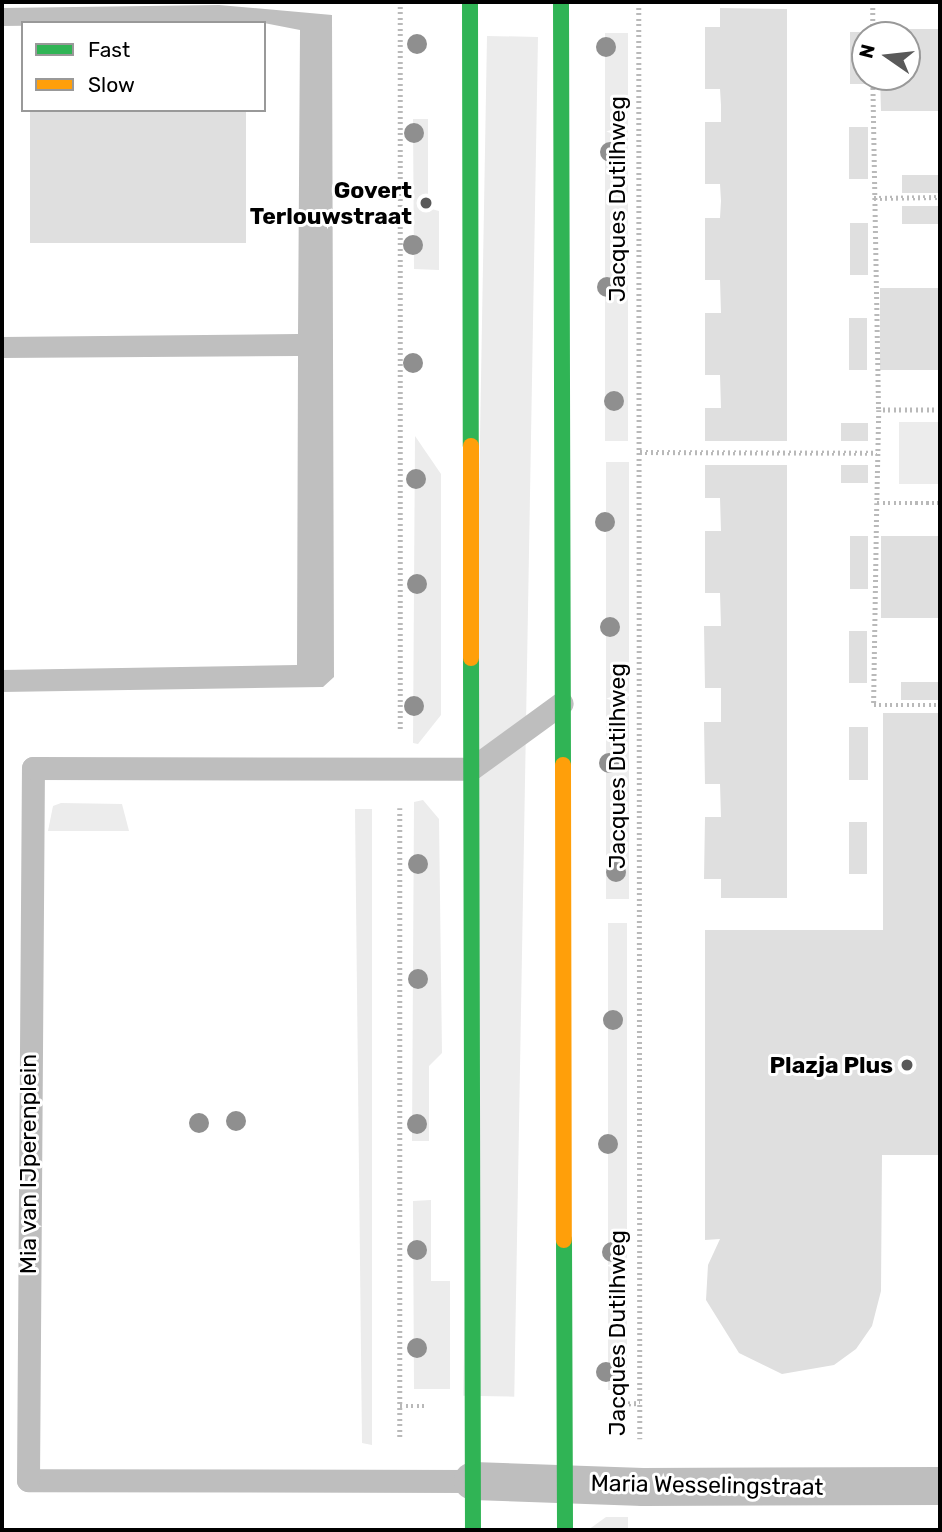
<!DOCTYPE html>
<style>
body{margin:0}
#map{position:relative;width:942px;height:1532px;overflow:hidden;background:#fff;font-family:Rubik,sans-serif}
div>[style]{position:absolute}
.green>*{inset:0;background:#ececec;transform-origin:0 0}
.water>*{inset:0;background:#bfbfbf}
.building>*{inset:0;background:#dfdfdf;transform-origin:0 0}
.path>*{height:4.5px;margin-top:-2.25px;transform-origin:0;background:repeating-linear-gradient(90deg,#b9b9b9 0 2px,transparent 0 5.5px)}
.lane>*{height:23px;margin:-11.5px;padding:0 11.5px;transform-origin:11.5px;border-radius:11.5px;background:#bebebe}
.street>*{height:38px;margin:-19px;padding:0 19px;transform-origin:19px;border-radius:19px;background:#bebebe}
.fast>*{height:16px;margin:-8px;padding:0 8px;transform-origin:8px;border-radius:8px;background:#30b455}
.slow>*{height:16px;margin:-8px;padding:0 8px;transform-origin:8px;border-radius:8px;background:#ff9f0a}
.trees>*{width:20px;height:20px;margin:-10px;border-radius:50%;background:#8f8f8f}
.dots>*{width:19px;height:19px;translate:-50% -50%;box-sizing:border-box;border:4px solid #fff;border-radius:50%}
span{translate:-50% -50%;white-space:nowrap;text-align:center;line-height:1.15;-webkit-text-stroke:6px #fff;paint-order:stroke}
.poi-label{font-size:23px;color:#000;font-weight:700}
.right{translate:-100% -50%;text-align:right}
.street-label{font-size:23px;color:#000}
.frame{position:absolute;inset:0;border:4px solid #000;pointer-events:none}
.legend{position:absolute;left:21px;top:21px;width:245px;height:91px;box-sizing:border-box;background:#fff;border:2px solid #999;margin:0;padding:9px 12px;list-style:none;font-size:21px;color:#000}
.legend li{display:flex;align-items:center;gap:14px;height:35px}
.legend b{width:35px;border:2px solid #999}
.north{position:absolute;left:851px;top:21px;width:70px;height:70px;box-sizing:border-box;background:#fff;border:2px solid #999;border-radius:50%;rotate:284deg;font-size:19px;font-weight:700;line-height:28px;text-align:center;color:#000}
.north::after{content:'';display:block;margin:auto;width:24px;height:32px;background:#595959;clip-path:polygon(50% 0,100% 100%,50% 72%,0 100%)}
</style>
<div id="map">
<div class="green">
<div style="left:605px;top:33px;width:23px;height:408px"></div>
<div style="left:487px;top:36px;width:51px;height:1360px;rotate:1deg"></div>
<div style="clip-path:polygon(413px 119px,428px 119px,428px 208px,439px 211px,439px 270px,414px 269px)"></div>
<div style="left:899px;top:422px;width:41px;height:62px"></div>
<div style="clip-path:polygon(415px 436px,441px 474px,441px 715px,418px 744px,413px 743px)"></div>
<div style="left:629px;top:462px;width:437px;height:23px;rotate:90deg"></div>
<div style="clip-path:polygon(423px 800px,439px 819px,442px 1053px,429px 1066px,429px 1141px,412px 1141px,414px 802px)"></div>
<div style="clip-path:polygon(61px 803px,122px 804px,129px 831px,48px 831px,53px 806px)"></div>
<div style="clip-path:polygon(355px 809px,372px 809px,372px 1445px,362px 1443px)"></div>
<div style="left:627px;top:923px;width:467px;height:19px;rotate:90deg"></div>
<div style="clip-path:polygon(431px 1200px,431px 1281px,450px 1281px,450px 1389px,414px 1389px,413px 1201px)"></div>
<div style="clip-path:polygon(606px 1517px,628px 1517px,628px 1530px,588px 1530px)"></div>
</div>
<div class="water">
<div style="clip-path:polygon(219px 5px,332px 15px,334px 677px,323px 687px,2px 692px,2px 670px,297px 665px,298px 356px,2px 358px,2px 337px,298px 334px,300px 30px,264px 23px,2px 26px,2px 8px)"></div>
</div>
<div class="building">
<div style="clip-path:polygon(720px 8px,787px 9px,787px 441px,705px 441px,705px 408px,721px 408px,720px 375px,705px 375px,705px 313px,721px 313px,720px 280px,705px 280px,705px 218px,720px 218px,721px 201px,720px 184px,705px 184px,705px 122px,721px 122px,721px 105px,720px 89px,705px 89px,705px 27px,720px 27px)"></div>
<div style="clip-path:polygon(880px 29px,940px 29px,940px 111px,881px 111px,880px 77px,907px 77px,907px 35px,880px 35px)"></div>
<div style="left:850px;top:32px;width:18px;height:52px"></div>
<div style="left:30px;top:110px;width:216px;height:133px"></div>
<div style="left:849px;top:127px;width:19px;height:52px"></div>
<div style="left:902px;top:175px;width:38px;height:18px"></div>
<div style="left:902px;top:206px;width:38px;height:18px"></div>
<div style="left:850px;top:223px;width:18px;height:52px"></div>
<div style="left:880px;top:288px;width:60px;height:82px"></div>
<div style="left:849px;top:318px;width:18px;height:52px"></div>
<div style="left:841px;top:423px;width:27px;height:18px"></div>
<div style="clip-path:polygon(705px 465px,787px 465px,787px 898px,721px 898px,721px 879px,704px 879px,705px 817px,721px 817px,720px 784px,705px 784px,704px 722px,721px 722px,721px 688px,705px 688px,704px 626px,721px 626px,720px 593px,705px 593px,705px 531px,721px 531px,720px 498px,705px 498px)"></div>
<div style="left:841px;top:465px;width:27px;height:18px"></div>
<div style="left:850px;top:536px;width:18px;height:53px"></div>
<div style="left:881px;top:536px;width:59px;height:82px"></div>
<div style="left:849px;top:631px;width:18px;height:52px"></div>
<div style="left:901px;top:682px;width:39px;height:18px"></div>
<div style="clip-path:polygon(883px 713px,940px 713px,940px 1155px,882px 1155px,881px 1291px,872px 1326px,856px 1349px,834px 1365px,782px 1374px,739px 1353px,706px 1300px,708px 1265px,720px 1239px,705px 1240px,705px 930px,883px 930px)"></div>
<div style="left:849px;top:727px;width:19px;height:53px"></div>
<div style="left:849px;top:822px;width:18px;height:52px"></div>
</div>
<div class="path">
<div style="left:639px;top:2px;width:1437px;rotate:89.96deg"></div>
<div style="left:873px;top:2px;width:33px;rotate:90deg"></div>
<div style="left:873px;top:77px;width:333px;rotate:89deg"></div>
<div style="left:874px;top:198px;width:66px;rotate:-0.9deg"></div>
<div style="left:940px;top:410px;width:61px;rotate:180deg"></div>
<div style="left:879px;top:410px;width:93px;rotate:91.2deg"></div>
<div style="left:877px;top:503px;width:63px"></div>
<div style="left:640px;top:452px;width:237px;rotate:0.2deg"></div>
<div style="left:877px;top:503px;width:202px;rotate:90.9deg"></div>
<div style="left:874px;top:705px;width:66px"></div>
<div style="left:400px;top:729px;width:727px;rotate:-90deg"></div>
<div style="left:400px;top:808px;width:631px;rotate:90deg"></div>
<div style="left:612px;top:1404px;width:28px;rotate:-2deg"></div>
<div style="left:400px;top:1406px;width:25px"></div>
</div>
<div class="lane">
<div style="left:473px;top:1481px;width:445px;rotate:-179.9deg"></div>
<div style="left:28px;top:1480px;width:712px;rotate:-89.6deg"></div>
<div style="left:33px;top:768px;width:438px;rotate:0.1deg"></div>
<div style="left:471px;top:769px;width:112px;rotate:-36deg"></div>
</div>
<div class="street">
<div style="left:473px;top:1481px;width:170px;rotate:2deg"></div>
<div style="left:643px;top:1487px;width:297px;rotate:-0.2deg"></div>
</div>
<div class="fast">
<div style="left:470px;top:2px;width:444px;rotate:89.9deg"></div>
<div style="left:561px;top:2px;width:763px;rotate:89.85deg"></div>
<div style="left:471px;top:658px;width:872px;rotate:89.87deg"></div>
<div style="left:564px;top:1240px;width:290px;rotate:89.8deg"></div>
</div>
<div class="slow">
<div style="left:471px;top:446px;width:212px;rotate:90deg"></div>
<div style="left:563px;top:765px;width:475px;rotate:89.9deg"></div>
</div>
<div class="trees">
<div style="left:417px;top:44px"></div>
<div style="left:606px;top:47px"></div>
<div style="left:414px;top:133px"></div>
<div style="left:610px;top:152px"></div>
<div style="left:413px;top:245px"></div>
<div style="left:607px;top:287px"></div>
<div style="left:413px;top:363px"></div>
<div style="left:614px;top:401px"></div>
<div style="left:416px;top:479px"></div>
<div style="left:605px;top:522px"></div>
<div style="left:417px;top:584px"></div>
<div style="left:610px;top:627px"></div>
<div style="left:414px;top:706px"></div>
<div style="left:609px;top:763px"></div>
<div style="left:418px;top:864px"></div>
<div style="left:616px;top:872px"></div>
<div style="left:418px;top:979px"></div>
<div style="left:613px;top:1020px"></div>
<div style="left:236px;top:1121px"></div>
<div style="left:199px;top:1123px"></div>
<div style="left:417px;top:1124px"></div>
<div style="left:608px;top:1144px"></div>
<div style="left:417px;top:1250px"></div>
<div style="left:612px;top:1252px"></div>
<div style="left:417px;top:1348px"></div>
<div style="left:606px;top:1372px"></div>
</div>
<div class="dots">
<div style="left:426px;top:203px;background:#595959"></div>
<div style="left:907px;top:1065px;background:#595959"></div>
</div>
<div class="poi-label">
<span class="right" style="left:412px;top:203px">Govert<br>Terlouwstraat</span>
<span class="right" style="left:893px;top:1065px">Plazja Plus</span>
</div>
<div class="street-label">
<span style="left:617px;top:199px;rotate:-90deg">Jacques Dutilhweg</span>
<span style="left:617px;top:766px;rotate:-90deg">Jacques Dutilhweg</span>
<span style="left:28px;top:1164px;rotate:-90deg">Mia van IJperenplein</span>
<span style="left:617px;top:1333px;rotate:-90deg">Jacques Dutilhweg</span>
<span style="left:707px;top:1485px;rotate:1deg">Maria Wesselingstraat</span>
</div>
<div class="frame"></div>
<ul class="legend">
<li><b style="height:9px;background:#30b455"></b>Fast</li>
<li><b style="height:9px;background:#ff9f0a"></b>Slow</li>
</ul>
<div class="north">N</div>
</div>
